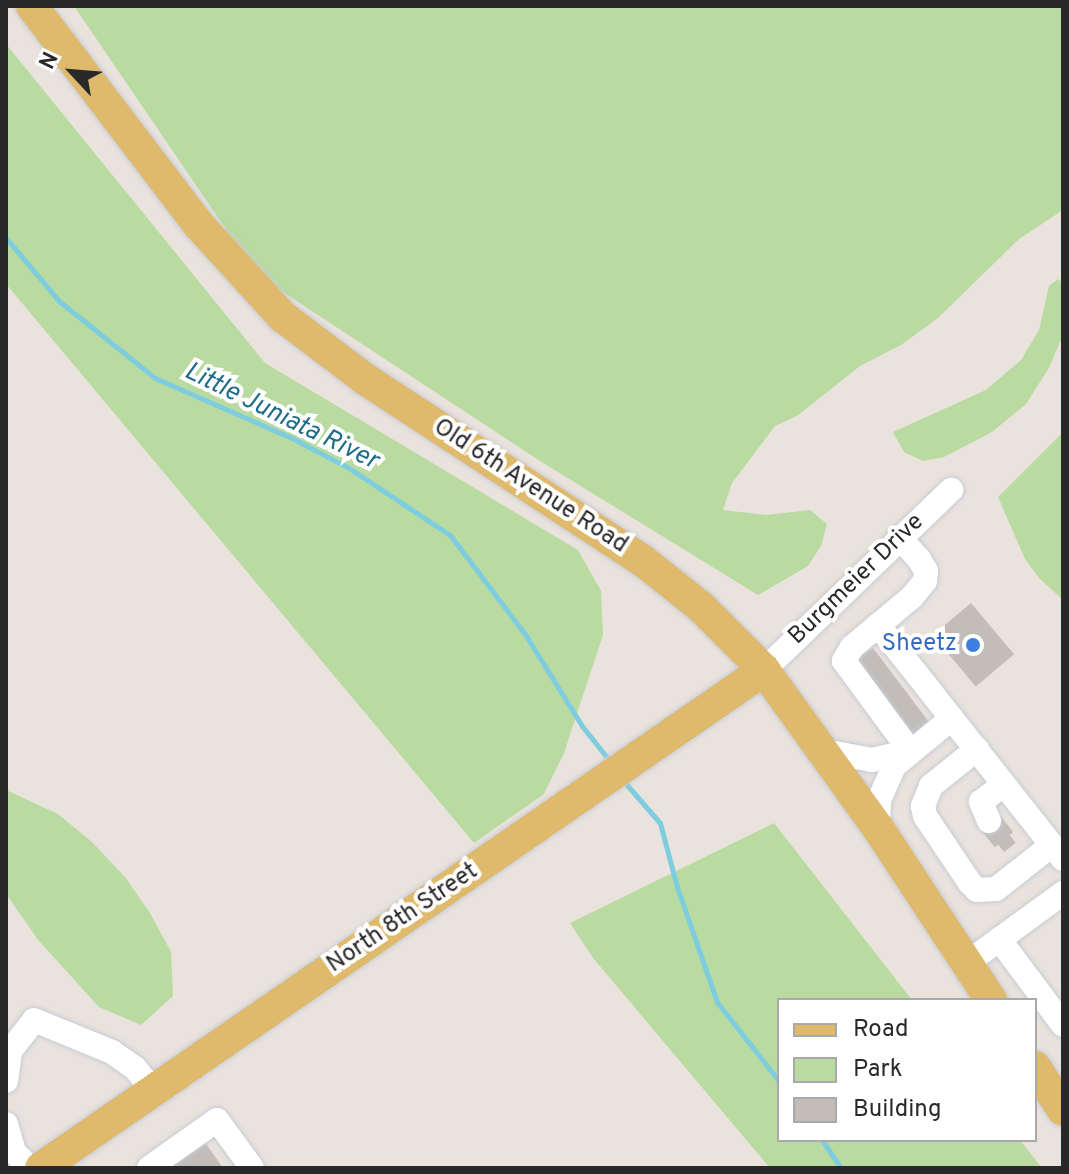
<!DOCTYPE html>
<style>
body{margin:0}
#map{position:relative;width:1069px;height:1174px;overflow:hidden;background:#eae3dd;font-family:Overpass,sans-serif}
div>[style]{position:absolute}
.green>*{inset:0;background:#b9daa0}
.stream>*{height:5px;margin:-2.5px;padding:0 2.5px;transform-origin:2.5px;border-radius:2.5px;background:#7dcddf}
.building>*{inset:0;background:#c2bdb9;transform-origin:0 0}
.minor-tunnel>*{height:24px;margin-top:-12px;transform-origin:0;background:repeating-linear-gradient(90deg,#c3beb9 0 24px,transparent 0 36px)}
.roads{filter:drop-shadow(0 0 2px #c8ccd5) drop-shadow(0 0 2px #c8ccd5)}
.minor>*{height:24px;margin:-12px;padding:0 12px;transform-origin:12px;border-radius:12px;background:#fff}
.major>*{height:32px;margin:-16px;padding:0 16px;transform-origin:16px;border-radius:16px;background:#dfba6d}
.dots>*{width:22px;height:22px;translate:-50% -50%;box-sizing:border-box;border:4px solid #fff;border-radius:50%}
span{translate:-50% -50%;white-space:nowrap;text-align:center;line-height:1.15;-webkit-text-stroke:8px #fff;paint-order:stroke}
.street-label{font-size:24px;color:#292929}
.shop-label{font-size:24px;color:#366cbe}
.right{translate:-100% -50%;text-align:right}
.water-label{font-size:26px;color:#1e6d89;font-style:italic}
.frame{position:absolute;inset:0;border:8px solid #292929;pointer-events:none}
.legend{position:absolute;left:777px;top:998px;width:260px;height:144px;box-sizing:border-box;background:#fff;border:2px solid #a9a9a9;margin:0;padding:10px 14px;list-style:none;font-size:24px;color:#292929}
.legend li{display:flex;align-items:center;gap:16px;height:40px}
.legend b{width:40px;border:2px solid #a9a9a9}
.north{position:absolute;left:32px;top:32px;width:80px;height:80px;-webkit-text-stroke:6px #fff;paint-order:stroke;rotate:296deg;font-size:22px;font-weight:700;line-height:32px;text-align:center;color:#292929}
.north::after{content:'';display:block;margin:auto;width:28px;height:36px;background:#292929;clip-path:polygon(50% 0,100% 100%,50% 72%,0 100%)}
</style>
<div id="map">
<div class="green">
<div style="clip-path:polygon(74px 6px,1063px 6px,1063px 210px,1019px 239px,938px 318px,901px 345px,860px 366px,797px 416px,775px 426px,732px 483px,723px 510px,766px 515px,810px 510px,827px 524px,821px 546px,808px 566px,758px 595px,540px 461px,257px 275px)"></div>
<div style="clip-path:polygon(6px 44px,265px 363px,578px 550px,601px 591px,603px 635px,564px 753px,544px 794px,474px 843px,6px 284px)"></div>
<div style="clip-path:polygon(1058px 279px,1063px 283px,1063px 335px,1049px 368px,1026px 404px,992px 432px,944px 457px,923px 461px,904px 452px,893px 432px,986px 390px,1021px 360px,1039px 330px,1049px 286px)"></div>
<div style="clip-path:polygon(1063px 432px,1063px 600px,1039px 578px,1025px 559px,998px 497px)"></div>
<div style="clip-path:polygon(6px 790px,58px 814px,92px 842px,125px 877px,150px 913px,171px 952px,173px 996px,141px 1025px,99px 1007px,39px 941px,6px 894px)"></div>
<div style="clip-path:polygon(774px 823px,912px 1000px,779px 1000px,779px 1140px,1020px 1140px,1042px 1168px,770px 1168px,593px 958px,570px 923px)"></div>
</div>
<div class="stream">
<div style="left:6px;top:238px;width:82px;rotate:49.9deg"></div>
<div style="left:59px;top:301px;width:123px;rotate:38.7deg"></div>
<div style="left:155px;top:378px;width:150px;rotate:23.7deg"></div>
<div style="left:292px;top:438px;width:64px;rotate:27.8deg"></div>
<div style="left:349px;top:468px;width:121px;rotate:33.6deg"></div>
<div style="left:450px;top:535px;width:124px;rotate:52.9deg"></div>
<div style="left:525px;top:634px;width:108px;rotate:58.2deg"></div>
<div style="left:582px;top:726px;width:43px;rotate:51.5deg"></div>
<div style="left:627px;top:785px;width:50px;rotate:49deg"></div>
<div style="left:660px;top:823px;width:66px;rotate:75.1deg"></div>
<div style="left:677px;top:887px;width:122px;rotate:70.8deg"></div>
<div style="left:717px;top:1002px;width:100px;rotate:51.9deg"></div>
<div style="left:822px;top:1140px;width:34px;rotate:56deg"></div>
</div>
<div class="building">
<div style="left:971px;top:603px;width:67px;height:50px;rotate:50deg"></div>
<div style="clip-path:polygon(873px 648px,932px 726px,918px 737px,905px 730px,864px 675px,858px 658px)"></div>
<div style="left:995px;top:817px;width:33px;height:15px;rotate:51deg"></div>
<div style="clip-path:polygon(202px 1138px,223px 1168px,161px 1168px)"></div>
</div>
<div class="minor-tunnel">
<div style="left:989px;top:821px;width:35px;rotate:51deg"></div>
</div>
<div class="roads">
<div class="minor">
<div style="left:899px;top:537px;width:30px;rotate:48deg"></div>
<div style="left:919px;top:559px;width:14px;rotate:60deg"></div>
<div style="left:926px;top:571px;width:10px;rotate:96deg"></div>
<div style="left:925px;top:581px;width:21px;rotate:129deg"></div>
<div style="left:912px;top:597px;width:78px;rotate:140.2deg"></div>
<div style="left:852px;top:647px;width:16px;rotate:120deg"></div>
<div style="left:844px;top:661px;width:112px;rotate:53.7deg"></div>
<div style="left:878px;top:625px;width:298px;rotate:51.7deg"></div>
<div style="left:764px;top:670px;width:260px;rotate:-43.9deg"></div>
<div style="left:977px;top:749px;width:59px;rotate:141.2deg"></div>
<div style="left:931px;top:786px;width:22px;rotate:112deg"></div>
<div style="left:923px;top:806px;width:10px;rotate:79deg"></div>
<div style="left:925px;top:816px;width:81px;rotate:56.1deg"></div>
<div style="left:970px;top:883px;width:10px;rotate:45deg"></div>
<div style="left:977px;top:890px;width:19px;rotate:-3deg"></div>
<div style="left:996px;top:889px;width:71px;rotate:-38.2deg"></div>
<div style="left:824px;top:751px;width:49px;rotate:10.6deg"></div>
<div style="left:872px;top:760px;width:37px;rotate:-13deg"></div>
<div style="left:989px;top:821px;width:21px;rotate:-113deg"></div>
<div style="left:981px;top:802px;width:29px;rotate:-38deg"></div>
<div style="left:878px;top:828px;width:28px;rotate:-88deg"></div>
<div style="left:879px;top:800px;width:37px;rotate:-66deg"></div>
<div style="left:894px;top:766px;width:75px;rotate:-39.6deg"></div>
<div style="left:999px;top:939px;width:107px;rotate:53.3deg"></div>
<div style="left:967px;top:963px;width:119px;rotate:-36.1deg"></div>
<div style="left:6px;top:1081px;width:30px;rotate:-82deg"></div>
<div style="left:10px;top:1051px;width:39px;rotate:-52deg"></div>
<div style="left:34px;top:1020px;width:84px;rotate:22.3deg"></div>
<div style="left:112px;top:1052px;width:28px;rotate:35deg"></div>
<div style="left:135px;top:1068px;width:27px;rotate:51deg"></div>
<div style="left:6px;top:1124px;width:29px;rotate:74deg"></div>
<div style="left:14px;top:1152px;width:23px;rotate:45deg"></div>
<div style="left:149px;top:1168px;width:83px;rotate:-35.2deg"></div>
<div style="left:217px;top:1120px;width:59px;rotate:53.9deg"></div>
</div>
<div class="major">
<div style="left:32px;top:6px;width:274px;rotate:52.7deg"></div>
<div style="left:198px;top:224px;width:126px;rotate:47.6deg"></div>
<div style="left:283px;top:317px;width:103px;rotate:37.1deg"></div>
<div style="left:365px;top:379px;width:331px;rotate:33.2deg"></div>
<div style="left:642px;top:560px;width:75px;rotate:38.5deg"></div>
<div style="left:701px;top:607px;width:89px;rotate:45deg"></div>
<div style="left:764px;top:670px;width:195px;rotate:54.2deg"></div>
<div style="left:878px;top:828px;width:206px;rotate:56.7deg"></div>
<div style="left:1035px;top:1067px;width:51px;rotate:56.9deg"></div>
<div style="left:41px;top:1168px;width:878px;rotate:-34.56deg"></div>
</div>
</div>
<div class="dots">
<div style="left:973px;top:645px;background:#3f7fe0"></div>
</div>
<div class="street-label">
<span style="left:530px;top:487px;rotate:33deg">Old 6th Avenue Road</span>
<span style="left:857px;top:580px;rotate:-44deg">Burgmeier Drive</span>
<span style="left:403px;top:919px;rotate:-34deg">North 8th Street</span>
</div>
<div class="shop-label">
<span class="right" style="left:957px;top:645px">Sheetz</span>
</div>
<div class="water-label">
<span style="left:281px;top:417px;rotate:26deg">Little Juniata River</span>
</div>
<div class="frame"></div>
<ul class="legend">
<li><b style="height:10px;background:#dfba6d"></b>Road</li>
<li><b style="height:22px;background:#b9daa0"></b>Park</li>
<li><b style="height:22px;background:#c2bdb9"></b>Building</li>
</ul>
<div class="north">N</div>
</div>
